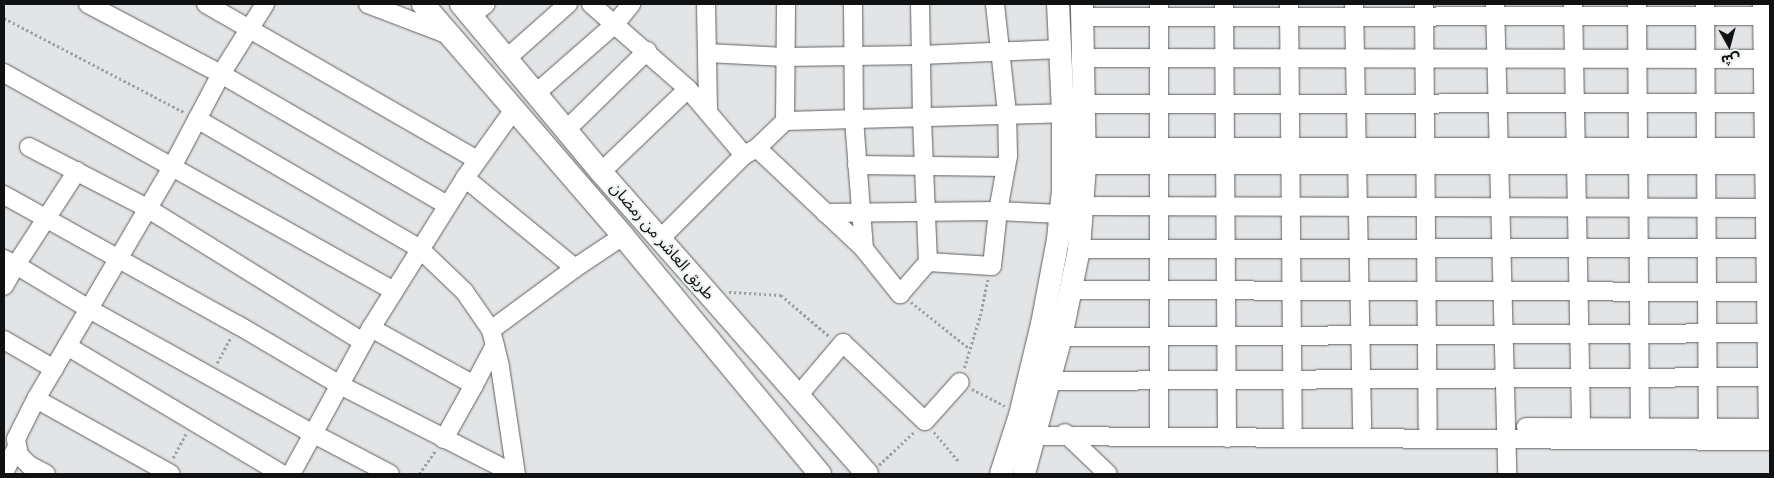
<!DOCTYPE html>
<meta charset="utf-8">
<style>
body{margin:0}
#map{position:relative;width:1774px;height:478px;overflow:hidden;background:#e2e4e6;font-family:"Roboto Condensed","Noto Sans Arabic",sans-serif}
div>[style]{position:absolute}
.path>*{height:2.5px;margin-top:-1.25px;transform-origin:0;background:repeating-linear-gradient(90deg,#a0a1a3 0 2.5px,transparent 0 5px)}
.roads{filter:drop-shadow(0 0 1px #5e6062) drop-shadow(0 0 1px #5e6062)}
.minor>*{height:18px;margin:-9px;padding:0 9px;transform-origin:9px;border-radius:9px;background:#fff}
.major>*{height:22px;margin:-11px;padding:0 11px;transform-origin:11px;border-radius:11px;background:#fff}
span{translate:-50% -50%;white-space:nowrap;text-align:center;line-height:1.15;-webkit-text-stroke:4px #eff2f3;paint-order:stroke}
.street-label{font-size:16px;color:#101112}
.frame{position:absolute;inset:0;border:5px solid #101112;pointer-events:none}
.north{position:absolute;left:1704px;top:20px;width:50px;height:50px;-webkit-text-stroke:4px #eff2f3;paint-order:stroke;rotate:173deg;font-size:14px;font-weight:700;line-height:20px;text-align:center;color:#101112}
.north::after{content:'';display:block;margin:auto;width:18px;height:22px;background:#101112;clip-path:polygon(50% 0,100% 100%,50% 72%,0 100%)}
</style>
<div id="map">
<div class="path">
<div style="left:4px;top:18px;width:203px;rotate:27.6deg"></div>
<div style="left:729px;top:292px;width:52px;rotate:3.3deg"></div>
<div style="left:781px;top:295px;width:65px;rotate:40.6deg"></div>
<div style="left:911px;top:302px;width:74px;rotate:38.4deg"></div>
<div style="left:217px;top:363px;width:30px;rotate:-62deg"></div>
<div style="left:964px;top:368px;width:54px;rotate:-72.9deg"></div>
<div style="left:980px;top:316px;width:38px;rotate:-78deg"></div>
<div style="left:972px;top:389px;width:37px;rotate:27deg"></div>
<div style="left:934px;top:432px;width:40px;rotate:50deg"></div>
<div style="left:173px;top:458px;width:27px;rotate:-62deg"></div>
<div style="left:879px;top:465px;width:50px;rotate:-43.4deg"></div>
<div style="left:419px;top:474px;width:29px;rotate:-55deg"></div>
<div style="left:1691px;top:474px;width:1px"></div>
</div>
<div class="roads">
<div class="minor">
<div style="left:88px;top:4px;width:150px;rotate:27.8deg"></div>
<div style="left:221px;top:74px;width:261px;rotate:30.1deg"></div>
<div style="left:206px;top:4px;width:313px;rotate:29.9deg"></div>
<div style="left:368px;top:4px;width:87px;rotate:20.9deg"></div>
<div style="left:591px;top:4px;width:129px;rotate:41.2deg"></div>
<div style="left:688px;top:89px;width:87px;rotate:49.7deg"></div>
<div style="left:706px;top:4px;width:106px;rotate:88.9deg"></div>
<div style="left:853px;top:4px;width:115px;rotate:89.5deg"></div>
<div style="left:854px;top:119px;width:130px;rotate:85.6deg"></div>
<div style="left:864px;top:249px;width:58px;rotate:51.3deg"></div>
<div style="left:900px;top:294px;width:43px;rotate:-48.8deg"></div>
<div style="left:928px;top:262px;width:145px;rotate:-92.4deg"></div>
<div style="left:922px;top:117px;width:113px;rotate:-91deg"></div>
<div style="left:1159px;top:4px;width:433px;rotate:90deg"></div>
<div style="left:1224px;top:4px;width:434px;rotate:89.6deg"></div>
<div style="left:1289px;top:4px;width:423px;rotate:89.5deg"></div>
<div style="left:1354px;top:4px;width:423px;rotate:88.9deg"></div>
<div style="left:1424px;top:4px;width:423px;rotate:89.5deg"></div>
<div style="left:1495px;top:4px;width:470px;rotate:88.5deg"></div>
<div style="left:1573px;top:4px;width:423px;rotate:88.9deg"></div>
<div style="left:1637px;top:4px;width:424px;rotate:89.6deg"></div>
<div style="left:1705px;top:4px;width:424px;rotate:89.6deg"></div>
<div style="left:1762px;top:4px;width:424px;rotate:89.2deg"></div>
<div style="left:471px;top:16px;width:19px;rotate:-39deg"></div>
<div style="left:1082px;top:17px;width:688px;rotate:-0.08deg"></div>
<div style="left:707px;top:53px;width:78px;rotate:2.9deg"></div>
<div style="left:785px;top:57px;width:136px;rotate:-0.8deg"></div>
<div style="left:921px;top:55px;width:140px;rotate:-2.5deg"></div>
<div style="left:1084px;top:58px;width:686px;rotate:0.08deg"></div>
<div style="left:506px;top:59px;width:83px;rotate:-41.6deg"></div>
<div style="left:4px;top:73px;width:447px;rotate:29.2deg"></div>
<div style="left:535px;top:94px;width:106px;rotate:-41.2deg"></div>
<div style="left:615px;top:24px;width:26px;rotate:-51deg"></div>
<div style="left:1085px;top:104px;width:685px;rotate:-0.08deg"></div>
<div style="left:197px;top:119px;width:258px;rotate:30.2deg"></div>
<div style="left:420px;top:249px;width:61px;rotate:43.7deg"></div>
<div style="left:464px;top:291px;width:47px;rotate:55.3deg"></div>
<div style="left:491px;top:330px;width:38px;rotate:76deg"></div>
<div style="left:500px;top:367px;width:108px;rotate:81.5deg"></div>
<div style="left:785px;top:121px;width:117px;rotate:-89.5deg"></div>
<div style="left:565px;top:131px;width:115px;rotate:-44.3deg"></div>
<div style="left:29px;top:147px;width:133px;rotate:27.3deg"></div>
<div style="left:147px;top:208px;width:254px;rotate:31.8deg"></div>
<div style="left:1085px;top:147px;width:685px"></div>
<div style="left:757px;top:148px;width:147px;rotate:43.3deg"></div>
<div style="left:857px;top:165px;width:149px;rotate:0.8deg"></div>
<div style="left:1085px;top:165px;width:685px"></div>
<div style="left:77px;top:171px;width:112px;rotate:123deg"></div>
<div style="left:16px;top:265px;width:85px;rotate:31.1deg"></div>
<div style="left:89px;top:309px;width:255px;rotate:29.1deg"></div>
<div style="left:312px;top:433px;width:88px;rotate:27.7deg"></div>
<div style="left:601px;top:172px;width:120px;rotate:-43.7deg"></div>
<div style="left:465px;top:178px;width:142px;rotate:39.3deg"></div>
<div style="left:575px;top:268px;width:58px;rotate:-33.7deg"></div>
<div style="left:4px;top:195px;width:268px;rotate:29.1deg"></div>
<div style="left:238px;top:325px;width:116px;rotate:30.5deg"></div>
<div style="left:338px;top:384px;width:199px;rotate:27deg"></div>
<div style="left:1083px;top:206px;width:687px;rotate:0.17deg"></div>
<div style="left:825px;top:213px;width:173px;rotate:-0.7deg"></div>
<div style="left:998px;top:211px;width:62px;rotate:2.8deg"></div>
<div style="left:661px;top:238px;width:117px;rotate:-45deg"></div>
<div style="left:744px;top:155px;width:15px;rotate:-28deg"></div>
<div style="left:757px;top:148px;width:39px;rotate:-44deg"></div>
<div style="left:785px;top:121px;width:278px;rotate:-1.6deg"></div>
<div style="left:1079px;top:249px;width:691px;rotate:-0.08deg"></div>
<div style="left:4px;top:259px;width:13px;rotate:27deg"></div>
<div style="left:16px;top:265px;width:24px;rotate:120deg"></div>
<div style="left:928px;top:262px;width:64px;rotate:3.6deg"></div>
<div style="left:992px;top:266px;width:55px;rotate:-83.8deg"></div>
<div style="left:998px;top:211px;width:56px;rotate:-79.7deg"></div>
<div style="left:1008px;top:156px;width:43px;rotate:-91.3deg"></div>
<div style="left:1007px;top:113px;width:110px;rotate:-96.3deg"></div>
<div style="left:1072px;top:290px;width:698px;rotate:0.16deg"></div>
<div style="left:371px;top:328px;width:118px;rotate:29deg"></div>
<div style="left:474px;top:385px;width:62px;rotate:119.1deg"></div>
<div style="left:491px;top:330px;width:104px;rotate:-36.4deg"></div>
<div style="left:1061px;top:337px;width:709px;rotate:-0.32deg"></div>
<div style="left:4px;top:340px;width:58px;rotate:30.1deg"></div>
<div style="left:67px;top:346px;width:250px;rotate:30.8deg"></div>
<div style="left:1049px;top:381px;width:721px;rotate:-0.32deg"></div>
<div style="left:474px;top:385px;width:45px;rotate:-62.3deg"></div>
<div style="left:797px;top:397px;width:71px;rotate:-49.6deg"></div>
<div style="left:843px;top:343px;width:113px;rotate:43.6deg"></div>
<div style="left:925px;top:421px;width:52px;rotate:-48.1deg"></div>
<div style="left:36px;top:399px;width:154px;rotate:29.1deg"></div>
<div style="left:1526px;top:427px;width:244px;rotate:0.2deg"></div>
<div style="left:1065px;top:433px;width:59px;rotate:43.6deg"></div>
<div style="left:1035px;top:436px;width:735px;rotate:0.39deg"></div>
<div style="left:4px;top:473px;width:28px;rotate:-64deg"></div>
<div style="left:46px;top:474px;width:19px;rotate:-152deg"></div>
<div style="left:29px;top:465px;width:14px;rotate:-135deg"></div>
<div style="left:19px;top:455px;width:16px;rotate:-101deg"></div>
<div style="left:16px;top:439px;width:45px;rotate:-63.4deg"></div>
<div style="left:36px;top:399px;width:269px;rotate:-59.6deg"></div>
<div style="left:172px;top:167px;width:105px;rotate:-62.2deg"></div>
<div style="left:221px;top:74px;width:83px;rotate:-57.8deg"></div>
<div style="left:291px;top:474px;width:166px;rotate:-61.3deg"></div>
<div style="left:371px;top:328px;width:177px;rotate:-57.9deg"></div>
<div style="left:465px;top:178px;width:82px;rotate:-54.4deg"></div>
</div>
<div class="major">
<div style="left:423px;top:4px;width:306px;rotate:49.2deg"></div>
<div style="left:623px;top:236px;width:309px;rotate:50.4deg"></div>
<div style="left:461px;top:4px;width:219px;rotate:50.2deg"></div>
<div style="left:601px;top:172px;width:402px;rotate:48.6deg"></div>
<div style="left:1001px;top:474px;width:62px;rotate:-72.1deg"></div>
<div style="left:1020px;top:415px;width:94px;rotate:-76.4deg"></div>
<div style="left:1042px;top:324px;width:86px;rotate:-79.3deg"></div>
<div style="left:1058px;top:239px;width:49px;rotate:-84.2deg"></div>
<div style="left:1063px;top:190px;width:77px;rotate:-90deg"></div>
<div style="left:1063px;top:113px;width:109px;rotate:-92.6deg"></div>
<div style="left:1024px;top:474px;width:142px;rotate:-74.9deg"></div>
<div style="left:1061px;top:337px;width:90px;rotate:-78.4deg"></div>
<div style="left:1079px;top:249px;width:84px;rotate:-85.9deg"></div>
<div style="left:1085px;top:165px;width:161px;rotate:-91.1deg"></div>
</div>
</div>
<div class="street-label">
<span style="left:662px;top:241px;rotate:49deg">طريق العاشر من رمضان</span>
</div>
<div class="frame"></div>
<div class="north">ش</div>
</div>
